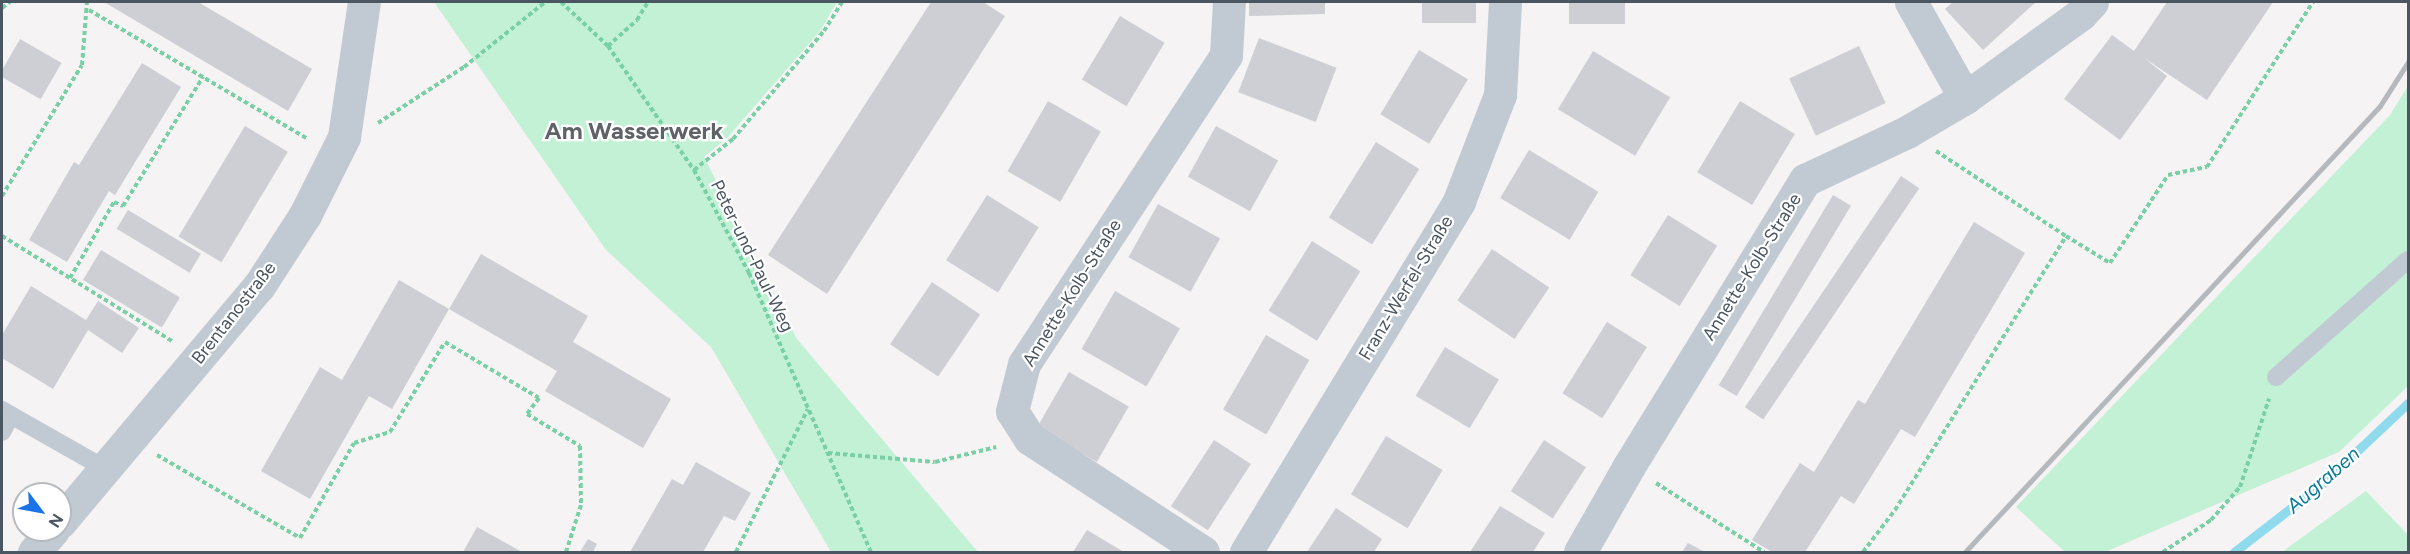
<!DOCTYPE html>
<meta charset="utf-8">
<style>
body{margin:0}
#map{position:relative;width:2410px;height:554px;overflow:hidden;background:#f5f3f3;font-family:Figtree,sans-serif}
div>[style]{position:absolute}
.green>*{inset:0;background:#c3f1d5}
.stream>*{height:9px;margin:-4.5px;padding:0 4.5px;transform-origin:4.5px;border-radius:4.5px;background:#90daee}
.building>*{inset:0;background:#cdcfd5;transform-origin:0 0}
.path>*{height:4px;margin-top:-2px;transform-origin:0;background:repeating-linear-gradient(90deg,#7ad0a6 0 4.5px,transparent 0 7.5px)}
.lane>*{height:18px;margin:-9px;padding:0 9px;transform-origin:9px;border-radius:9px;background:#c1cad2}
.street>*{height:33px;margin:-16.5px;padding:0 16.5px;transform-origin:16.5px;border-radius:16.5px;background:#c1cad2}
.rail>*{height:4.5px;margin:-2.25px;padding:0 2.25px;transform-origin:2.25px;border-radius:2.25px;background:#b5b8bd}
span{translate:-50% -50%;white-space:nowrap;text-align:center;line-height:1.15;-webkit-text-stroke:4.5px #fff;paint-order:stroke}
.street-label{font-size:18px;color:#4a5661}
.water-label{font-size:20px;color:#0c7c9b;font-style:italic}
.district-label{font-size:24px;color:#5f6368;font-weight:700}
.frame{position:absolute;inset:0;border:3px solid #4a5661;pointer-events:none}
.north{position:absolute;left:12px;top:482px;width:60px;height:60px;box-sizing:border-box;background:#fff;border:2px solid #b7bbc0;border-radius:50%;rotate:122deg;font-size:16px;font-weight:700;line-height:24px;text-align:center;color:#4a5661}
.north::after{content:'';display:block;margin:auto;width:21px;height:27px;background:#1a73e8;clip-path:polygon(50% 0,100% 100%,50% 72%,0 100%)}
</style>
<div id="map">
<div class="green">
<div style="clip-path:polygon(434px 2px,837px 2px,820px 31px,727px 138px,704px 157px,797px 339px,978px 552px,831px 552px,711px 347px,606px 250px)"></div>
<div style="clip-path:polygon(2408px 86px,2408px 386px,2339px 452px,2105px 552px,2065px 552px,2016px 507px,2390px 115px)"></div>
<div style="clip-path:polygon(2366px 491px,2408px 535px,2408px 552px,2282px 552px)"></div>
</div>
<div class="stream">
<div style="left:2234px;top:552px;width:113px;rotate:-37.8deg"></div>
<div style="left:2323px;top:483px;width:117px;rotate:-43.3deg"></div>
</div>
<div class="building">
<div style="clip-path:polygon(104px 2px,198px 2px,312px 69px,288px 111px)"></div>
<div style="clip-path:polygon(931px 2px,983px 2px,1005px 16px,827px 294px,768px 255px)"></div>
<div style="clip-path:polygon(1249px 2px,1325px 2px,1325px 14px,1249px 16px)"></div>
<div style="left:1422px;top:2px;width:54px;height:21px"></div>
<div style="left:1569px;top:2px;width:56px;height:22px"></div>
<div style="clip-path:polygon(1953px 2px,2036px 2px,1983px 50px,1945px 9px)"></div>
<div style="clip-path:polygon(2167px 2px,2273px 2px,2207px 100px,2144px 58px,2167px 76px,2120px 140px,2064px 99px,2112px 35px,2134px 51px)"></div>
<div style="left:1120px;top:16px;width:52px;height:74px;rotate:31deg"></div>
<div style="left:1259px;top:38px;width:83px;height:58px;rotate:21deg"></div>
<div style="left:20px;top:39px;width:48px;height:42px;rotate:30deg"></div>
<div style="left:1859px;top:46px;width:63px;height:77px;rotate:65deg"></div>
<div style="left:1419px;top:50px;width:57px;height:75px;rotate:31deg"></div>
<div style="left:1593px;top:51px;width:90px;height:68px;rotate:31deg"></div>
<div style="clip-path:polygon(142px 63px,181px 87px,115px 195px,109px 191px,67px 262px,29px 240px,74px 162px,79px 165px)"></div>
<div style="left:1048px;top:101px;width:61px;height:81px;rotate:30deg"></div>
<div style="left:1740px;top:101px;width:64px;height:83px;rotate:31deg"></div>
<div style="left:245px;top:126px;width:50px;height:129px;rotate:31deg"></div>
<div style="left:1216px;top:126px;width:71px;height:58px;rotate:29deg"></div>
<div style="left:1376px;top:142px;width:51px;height:89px;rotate:32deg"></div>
<div style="left:1529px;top:150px;width:81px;height:56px;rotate:31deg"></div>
<div style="left:1901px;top:176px;width:22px;height:279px;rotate:34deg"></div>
<div style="left:987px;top:195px;width:61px;height:77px;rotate:32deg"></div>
<div style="left:1833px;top:195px;width:21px;height:222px;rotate:31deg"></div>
<div style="left:1158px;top:204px;width:71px;height:61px;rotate:29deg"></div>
<div style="left:128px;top:210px;width:85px;height:22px;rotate:31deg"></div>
<div style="left:1668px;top:215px;width:58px;height:71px;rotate:32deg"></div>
<div style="clip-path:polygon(1974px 222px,2025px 253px,1915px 437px,1901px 429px,1854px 504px,1841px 496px,1805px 552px,1772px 552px,1752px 540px,1800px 463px,1814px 472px,1858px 400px,1865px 404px)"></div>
<div style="left:1312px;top:241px;width:57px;height:82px;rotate:32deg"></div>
<div style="left:1492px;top:249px;width:69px;height:62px;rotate:34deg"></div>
<div style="left:101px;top:250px;width:92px;height:35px;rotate:31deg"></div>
<div style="clip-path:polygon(481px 254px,588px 316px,573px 342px,671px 399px,643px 448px,545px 391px,557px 371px,449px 309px)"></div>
<div style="clip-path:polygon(399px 280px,449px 309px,392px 409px,369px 396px,310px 499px,261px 471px,320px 367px,342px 380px)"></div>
<div style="left:932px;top:282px;width:58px;height:75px;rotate:34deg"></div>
<div style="clip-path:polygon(31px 286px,86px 320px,98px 301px,139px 328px,122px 353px,88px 330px,53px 389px,2px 358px,2px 335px)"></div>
<div style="left:1115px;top:291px;width:75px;height:67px;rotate:30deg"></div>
<div style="left:1607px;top:322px;width:47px;height:84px;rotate:32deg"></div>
<div style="left:1266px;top:335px;width:50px;height:86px;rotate:30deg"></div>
<div style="left:1445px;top:347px;width:63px;height:57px;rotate:31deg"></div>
<div style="left:1069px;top:372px;width:69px;height:64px;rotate:30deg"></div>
<div style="left:1386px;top:436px;width:66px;height:68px;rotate:31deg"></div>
<div style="left:1214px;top:440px;width:44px;height:79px;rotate:33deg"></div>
<div style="left:1544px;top:440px;width:50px;height:61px;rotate:33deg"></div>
<div style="clip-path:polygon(696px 462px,751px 493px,735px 521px,724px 516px,703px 552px,630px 552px,672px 479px,683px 485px)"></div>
<div style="clip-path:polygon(1500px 506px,1545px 533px,1533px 552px,1470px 552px)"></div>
<div style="clip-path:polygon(1336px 508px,1382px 539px,1374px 552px,1307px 552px)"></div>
<div style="clip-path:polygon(477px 527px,522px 552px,463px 552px)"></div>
<div style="clip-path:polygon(1087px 530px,1124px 552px,1073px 552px)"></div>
<div style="clip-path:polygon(588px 539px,597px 544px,593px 552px,580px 552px)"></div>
<div style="clip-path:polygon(1688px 543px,1705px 552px,1682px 552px)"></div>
</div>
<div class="path">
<div style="left:561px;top:2px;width:64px;rotate:43.1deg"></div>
<div style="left:608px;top:46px;width:151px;rotate:55.3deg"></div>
<div style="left:694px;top:170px;width:117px;rotate:61.9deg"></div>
<div style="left:749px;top:273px;width:305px;rotate:66.4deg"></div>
<div style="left:2px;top:8px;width:10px;rotate:-37deg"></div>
<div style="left:89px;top:10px;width:254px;rotate:30.5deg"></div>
<div style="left:608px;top:46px;width:39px;rotate:-42deg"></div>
<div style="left:637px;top:20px;width:21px;rotate:-59deg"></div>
<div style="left:378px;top:123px;width:103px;rotate:-33.1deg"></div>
<div style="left:464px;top:67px;width:104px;rotate:-38.7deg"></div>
<div style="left:1936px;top:151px;width:155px;rotate:33.2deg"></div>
<div style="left:694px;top:170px;width:50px;rotate:-38.5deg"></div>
<div style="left:733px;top:139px;width:141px;rotate:-49.9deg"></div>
<div style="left:824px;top:31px;width:34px;rotate:-58deg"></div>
<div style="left:2px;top:196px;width:153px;rotate:-58.6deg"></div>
<div style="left:82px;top:65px;width:63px;rotate:-85.5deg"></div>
<div style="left:2px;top:236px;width:200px;rotate:31.7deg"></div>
<div style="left:70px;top:278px;width:88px;rotate:-59.9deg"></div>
<div style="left:114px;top:202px;width:10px;rotate:24deg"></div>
<div style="left:123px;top:206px;width:152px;rotate:-58.2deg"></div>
<div style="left:828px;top:453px;width:107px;rotate:4.8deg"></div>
<div style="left:935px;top:462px;width:63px;rotate:-13.8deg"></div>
<div style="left:157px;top:455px;width:165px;rotate:30.1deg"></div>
<div style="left:300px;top:538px;width:109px;rotate:-60.4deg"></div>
<div style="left:354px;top:443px;width:38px;rotate:-17deg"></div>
<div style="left:390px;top:432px;width:105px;rotate:-58.6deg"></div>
<div style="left:445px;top:342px;width:109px;rotate:30.8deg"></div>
<div style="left:539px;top:398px;width:20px;rotate:127deg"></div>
<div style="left:527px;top:414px;width:62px;rotate:31.1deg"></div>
<div style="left:580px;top:446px;width:59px;rotate:89deg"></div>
<div style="left:581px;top:505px;width:49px;rotate:107.7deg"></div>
<div style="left:1656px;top:483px;width:128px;rotate:32.6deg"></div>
<div style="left:736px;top:552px;width:160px;rotate:-63.3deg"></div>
<div style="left:1863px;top:552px;width:53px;rotate:-52.7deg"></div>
<div style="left:1895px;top:510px;width:323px;rotate:-58deg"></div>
<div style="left:2066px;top:236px;width:52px;rotate:31.5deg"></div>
<div style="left:2110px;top:263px;width:105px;rotate:-56.6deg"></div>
<div style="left:2168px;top:175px;width:40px;rotate:-12deg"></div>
<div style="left:2207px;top:167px;width:196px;rotate:-57.3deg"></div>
<div style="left:2163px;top:552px;width:58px;rotate:-33.7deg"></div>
<div style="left:2211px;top:520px;width:44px;rotate:-48.7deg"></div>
<div style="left:2240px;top:487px;width:93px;rotate:-71.8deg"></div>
</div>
<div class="lane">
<div style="left:2276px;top:377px;width:176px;rotate:-41.6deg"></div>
<div style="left:2px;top:410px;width:120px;rotate:29.6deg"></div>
<div style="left:2px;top:432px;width:19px;rotate:-62deg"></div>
</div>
<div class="street">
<div style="left:1911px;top:2px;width:110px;rotate:60.6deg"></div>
<div style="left:60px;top:522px;width:309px;rotate:-49.9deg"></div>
<div style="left:259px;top:286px;width:85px;rotate:-57.1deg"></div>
<div style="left:305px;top:215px;width:87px;rotate:-63.4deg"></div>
<div style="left:344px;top:137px;width:136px;rotate:-81.6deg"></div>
<div style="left:34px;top:552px;width:29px;rotate:-49deg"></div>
<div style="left:1203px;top:552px;width:207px;rotate:-146.8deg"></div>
<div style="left:1030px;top:439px;width:33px;rotate:-123deg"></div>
<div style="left:1012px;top:411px;width:49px;rotate:-75.7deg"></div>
<div style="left:1024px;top:364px;width:369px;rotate:-56.8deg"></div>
<div style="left:1226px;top:55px;width:53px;rotate:-86.8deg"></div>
<div style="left:1246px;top:552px;width:411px;rotate:-58.7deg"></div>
<div style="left:1459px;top:201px;width:114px;rotate:-68.9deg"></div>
<div style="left:1500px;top:95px;width:93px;rotate:-86.9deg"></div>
<div style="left:1580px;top:552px;width:99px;rotate:-60.3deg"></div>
<div style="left:1629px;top:466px;width:336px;rotate:-58.4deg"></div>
<div style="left:1805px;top:180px;width:113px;rotate:-25.2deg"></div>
<div style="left:1907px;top:132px;width:67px;rotate:-30.4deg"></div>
<div style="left:1965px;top:98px;width:143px;rotate:-35.9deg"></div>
<div style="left:2081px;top:14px;width:16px;rotate:-47deg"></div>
</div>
<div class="rail">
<div style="left:1965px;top:552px;width:609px;rotate:-47.06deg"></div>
<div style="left:2380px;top:106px;width:52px;rotate:-57.5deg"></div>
</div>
<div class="street-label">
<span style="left:752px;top:256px;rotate:64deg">Peter-und-Paul-Weg</span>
<span style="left:1752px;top:267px;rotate:-58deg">Annette-Kolb-Straße</span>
<span style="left:1406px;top:288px;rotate:-59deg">Franz-Werfel-Straße</span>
<span style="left:1072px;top:293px;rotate:-58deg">Annette-Kolb-Straße</span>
<span style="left:234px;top:313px;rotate:-52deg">Brentanostraße</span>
</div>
<div class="water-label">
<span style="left:2323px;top:480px;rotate:-41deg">Augraben</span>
</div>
<div class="district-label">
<span style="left:634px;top:131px">Am Wasserwerk</span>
</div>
<div class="frame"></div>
<div class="north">N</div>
</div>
